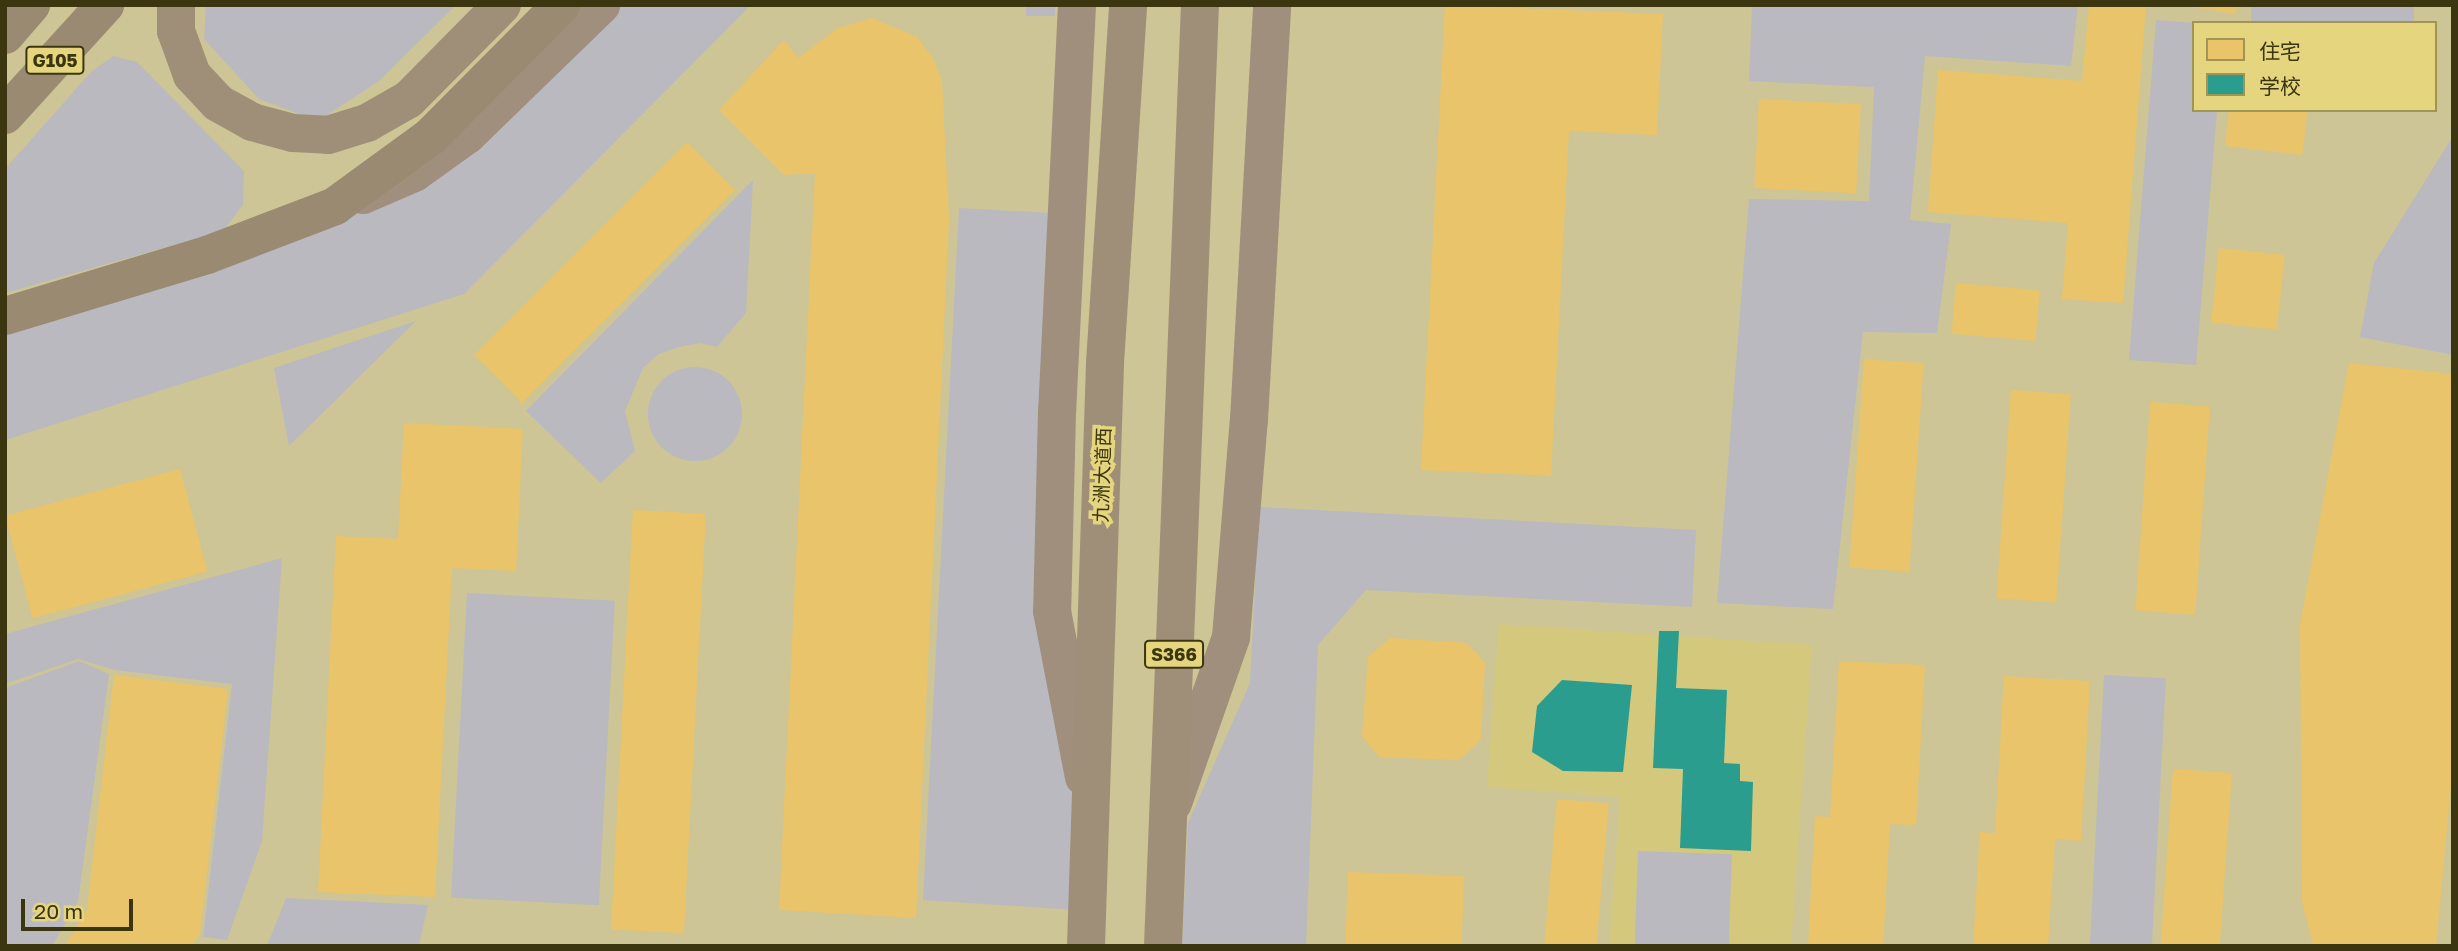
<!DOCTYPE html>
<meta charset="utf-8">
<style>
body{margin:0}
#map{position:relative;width:2458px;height:951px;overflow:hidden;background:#cdc595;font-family:"Golos Text","Noto Sans SC",sans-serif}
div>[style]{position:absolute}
.built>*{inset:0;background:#d4c87d}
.green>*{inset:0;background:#bab9bf;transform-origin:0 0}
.round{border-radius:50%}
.homes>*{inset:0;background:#e9c46a;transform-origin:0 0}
.schools>*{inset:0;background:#2a9d8f}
.secondary>*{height:38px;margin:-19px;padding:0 19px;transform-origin:19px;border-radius:19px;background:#9f8f7c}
.primary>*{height:38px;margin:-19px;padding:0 19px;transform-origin:19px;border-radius:19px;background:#9f8f78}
.highway>*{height:38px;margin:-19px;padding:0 19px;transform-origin:19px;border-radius:19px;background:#9a8a72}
span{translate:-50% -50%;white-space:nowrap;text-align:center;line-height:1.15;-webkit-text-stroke:7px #e4d57e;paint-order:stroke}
.shield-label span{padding:2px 5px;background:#e4d57e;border:2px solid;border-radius:5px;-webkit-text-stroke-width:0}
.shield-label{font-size:18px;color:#3b3610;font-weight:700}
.street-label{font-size:19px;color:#3b3610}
.frame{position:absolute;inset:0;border:7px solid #3b3610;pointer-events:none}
.legend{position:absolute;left:2192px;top:21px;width:245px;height:91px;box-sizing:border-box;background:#e4d57e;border:2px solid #a09552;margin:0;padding:9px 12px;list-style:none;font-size:21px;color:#3b3610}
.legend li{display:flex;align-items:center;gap:14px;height:35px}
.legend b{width:35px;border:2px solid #a09552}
.scale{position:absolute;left:21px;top:899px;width:112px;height:32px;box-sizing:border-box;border:4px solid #3b3610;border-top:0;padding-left:9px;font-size:21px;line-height:24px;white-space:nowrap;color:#3b3610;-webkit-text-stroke:5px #e4d57e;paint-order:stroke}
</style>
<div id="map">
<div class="built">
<div style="clip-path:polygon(1499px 624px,1812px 645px,1791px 946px,1609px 946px,1620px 797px,1487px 787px)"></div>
</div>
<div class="green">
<div style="clip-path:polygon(206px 5px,456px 5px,379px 81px,318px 121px,259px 99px,204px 39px)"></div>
<div style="clip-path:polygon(603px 5px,751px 5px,464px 294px,5px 440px,5px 316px,335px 206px)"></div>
<div style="left:1026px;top:5px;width:29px;height:11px"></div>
<div style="clip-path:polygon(1752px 5px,2078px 5px,2071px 66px,1925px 56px,1910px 220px,1951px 224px,1937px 333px,1863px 332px,1833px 609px,1717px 603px,1749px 199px,1869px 201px,1874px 87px,1749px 81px)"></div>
<div style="left:2251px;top:5px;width:163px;height:18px"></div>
<div style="clip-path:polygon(2156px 20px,2197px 23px,2194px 110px,2217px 110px,2196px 365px,2129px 360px)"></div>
<div style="clip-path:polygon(113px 56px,137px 62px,244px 171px,243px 205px,223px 231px,5px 293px,5px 169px,91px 72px)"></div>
<div style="clip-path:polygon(2453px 136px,2453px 355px,2360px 337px,2374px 263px)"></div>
<div style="clip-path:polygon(753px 180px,746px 313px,717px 347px,700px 343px,679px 347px,659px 354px,643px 368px,625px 411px,635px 451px,601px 483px,526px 411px)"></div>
<div style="clip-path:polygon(959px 208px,1051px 213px,1080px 811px,1076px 910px,923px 900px)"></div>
<div style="clip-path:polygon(416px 321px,289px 446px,274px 368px)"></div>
<div class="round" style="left:648px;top:367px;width:94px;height:94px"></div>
<div style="clip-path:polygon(1259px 507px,1696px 530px,1692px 607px,1366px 590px,1318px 645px,1306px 946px,1182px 946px,1188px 823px,1250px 683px)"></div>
<div style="clip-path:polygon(282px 558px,262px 841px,227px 940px,203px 937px,232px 684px,115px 670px,78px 659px,5px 684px,5px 634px)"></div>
<div style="left:467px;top:593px;width:148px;height:305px;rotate:3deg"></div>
<div style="clip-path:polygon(79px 661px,109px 674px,78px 901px,52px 946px,5px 946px,5px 688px)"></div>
<div style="left:2104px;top:675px;width:62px;height:271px;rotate:3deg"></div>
<div style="left:1638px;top:851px;width:94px;height:95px;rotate:2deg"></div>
<div style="clip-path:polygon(286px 898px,428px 905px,419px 946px,267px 946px)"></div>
</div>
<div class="homes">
<div style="clip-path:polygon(1445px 5px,1663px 14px,1657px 135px,1569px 131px,1551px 476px,1421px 470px)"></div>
<div style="clip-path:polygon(2089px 5px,2146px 5px,2123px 303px,2062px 299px,2068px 223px,1928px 212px,1938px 70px,2082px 81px)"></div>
<div style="clip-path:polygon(2179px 5px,2237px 5px,2236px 14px)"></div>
<div style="clip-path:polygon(872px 18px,917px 37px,933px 58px,942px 81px,949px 219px,916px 918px,779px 910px,815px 173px,784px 175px,719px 110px,784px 40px,798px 58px,838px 28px)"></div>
<div style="left:1759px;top:99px;width:102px;height:89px;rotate:3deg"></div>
<div style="clip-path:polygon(2229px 110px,2308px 110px,2302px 155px,2225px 146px)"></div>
<div style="left:687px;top:142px;width:68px;height:301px;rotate:45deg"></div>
<div style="left:2219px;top:248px;width:66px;height:75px;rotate:6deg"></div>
<div style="left:1956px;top:283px;width:84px;height:51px;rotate:5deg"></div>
<div style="left:1864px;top:359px;width:60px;height:209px;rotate:4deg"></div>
<div style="clip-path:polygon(2349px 363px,2453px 374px,2453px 764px,2436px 946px,2313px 946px,2302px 901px,2300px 624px)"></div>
<div style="left:2011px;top:390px;width:60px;height:209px;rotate:4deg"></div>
<div style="left:2150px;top:402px;width:60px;height:209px;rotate:4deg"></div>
<div style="clip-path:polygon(404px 423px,523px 429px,516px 571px,452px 568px,435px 897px,318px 892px,336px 536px,398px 539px)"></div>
<div style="left:180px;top:469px;width:106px;height:181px;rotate:75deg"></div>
<div style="left:633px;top:510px;width:73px;height:420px;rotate:3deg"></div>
<div style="clip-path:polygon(1390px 638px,1467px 643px,1485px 663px,1481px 739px,1459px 760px,1379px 757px,1362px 736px,1368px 657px)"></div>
<div style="clip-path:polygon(1839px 661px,1925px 665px,1916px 825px,1890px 824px,1883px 946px,1808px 946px,1815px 816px,1830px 817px)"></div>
<div style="clip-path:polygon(114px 675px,228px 689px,200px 933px,192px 946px,65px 946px,87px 910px)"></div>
<div style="clip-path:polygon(2004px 676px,2090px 681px,2081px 841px,2055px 839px,2048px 946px,1973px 946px,1980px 832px,1995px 833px)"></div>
<div style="left:2173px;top:769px;width:59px;height:177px;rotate:4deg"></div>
<div style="left:1557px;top:799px;width:52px;height:148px;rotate:5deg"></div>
<div style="left:1348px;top:872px;width:116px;height:74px;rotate:2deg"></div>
</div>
<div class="schools">
<div style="clip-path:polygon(1659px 631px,1679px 631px,1676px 688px,1727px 690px,1724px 763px,1740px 764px,1740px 781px,1753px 782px,1751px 851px,1680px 848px,1683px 769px,1653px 768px)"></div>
<div style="clip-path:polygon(1562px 680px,1632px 685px,1623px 772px,1563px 771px,1532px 752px,1537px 706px)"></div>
</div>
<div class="secondary">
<div style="left:1077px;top:5px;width:407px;rotate:92.8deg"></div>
<div style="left:1057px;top:412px;width:199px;rotate:91.4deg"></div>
<div style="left:1052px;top:611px;width:169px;rotate:79.1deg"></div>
<div style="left:363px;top:195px;width:56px;rotate:-23.3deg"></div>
<div style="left:414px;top:173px;width:65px;rotate:-35.6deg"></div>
<div style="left:467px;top:135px;width:187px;rotate:-44.1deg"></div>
<div style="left:1173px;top:803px;width:176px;rotate:-70.7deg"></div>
<div style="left:1231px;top:637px;width:218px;rotate:-85.3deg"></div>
<div style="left:1249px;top:420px;width:416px;rotate:-86.8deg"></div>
</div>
<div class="primary">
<div style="left:176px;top:5px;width:26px;rotate:90deg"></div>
<div style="left:176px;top:31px;width:47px;rotate:70deg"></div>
<div style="left:192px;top:75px;width:38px;rotate:47deg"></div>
<div style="left:218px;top:103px;width:39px;rotate:29deg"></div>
<div style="left:252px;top:122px;width:42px;rotate:15deg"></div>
<div style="left:293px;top:133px;width:35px;rotate:3deg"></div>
<div style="left:328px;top:135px;width:41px;rotate:-17.1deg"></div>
<div style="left:367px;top:123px;width:48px;rotate:-29.7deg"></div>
<div style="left:409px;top:99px;width:132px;rotate:-45.3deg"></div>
<div style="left:1086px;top:946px;width:583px;rotate:-88.13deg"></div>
<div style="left:1105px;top:363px;width:359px;rotate:-86.3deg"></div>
<div style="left:1163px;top:946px;width:942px;rotate:-87.75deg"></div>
</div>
<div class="highway">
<div style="left:5px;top:35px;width:40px;rotate:-49deg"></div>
<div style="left:5px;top:115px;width:149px;rotate:-47.7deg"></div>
<div style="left:5px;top:316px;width:211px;rotate:-16.8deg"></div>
<div style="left:207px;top:255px;width:137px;rotate:-20.9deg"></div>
<div style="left:335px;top:206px;width:117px;rotate:-36deg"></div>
<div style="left:430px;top:137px;width:186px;rotate:-45.2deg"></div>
</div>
<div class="shield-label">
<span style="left:55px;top:60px">G105</span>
<span style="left:1174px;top:654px">S366</span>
</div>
<div class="street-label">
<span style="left:1102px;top:475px;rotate:-88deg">九洲大道西</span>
</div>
<div class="frame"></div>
<ul class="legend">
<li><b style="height:19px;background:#e9c46a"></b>住宅</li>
<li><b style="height:19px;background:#2a9d8f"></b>学校</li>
</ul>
<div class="scale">20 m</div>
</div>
